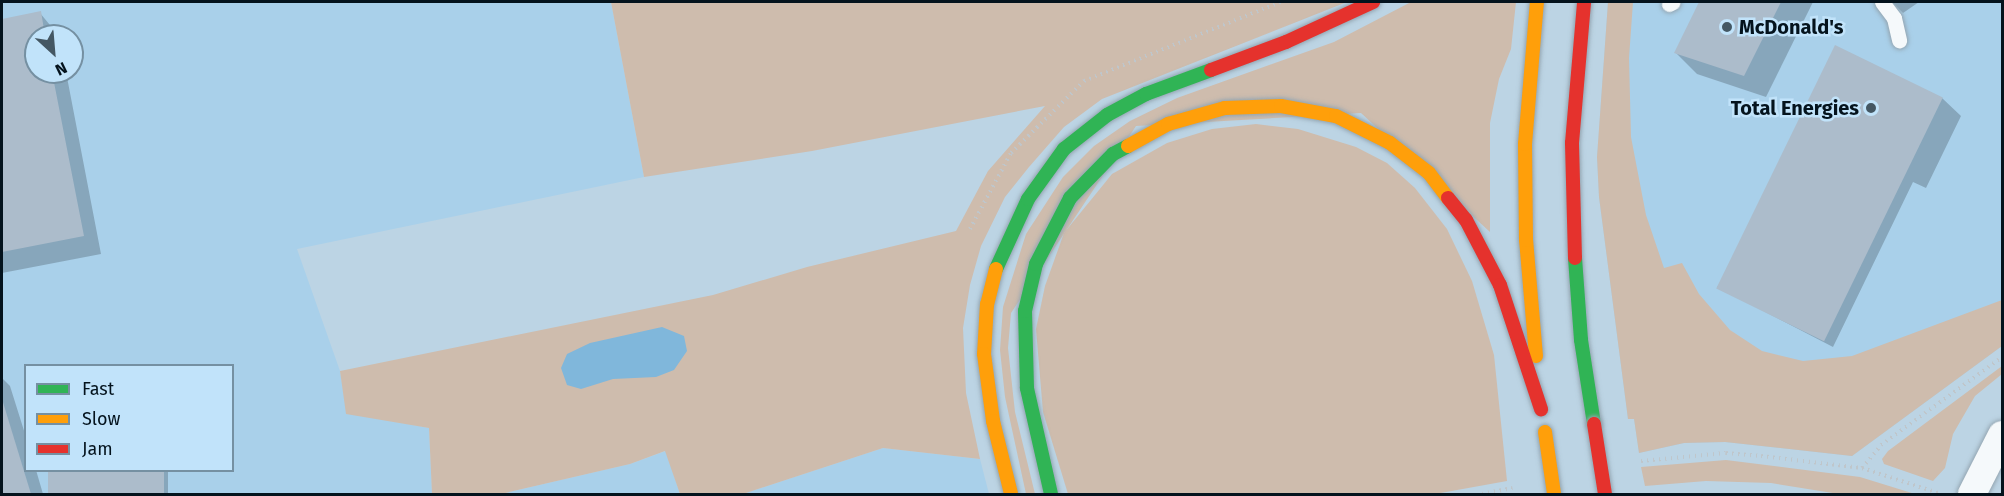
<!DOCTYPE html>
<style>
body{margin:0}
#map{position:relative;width:2004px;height:496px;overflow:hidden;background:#bcd4e4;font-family:"Fira Sans",sans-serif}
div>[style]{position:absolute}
.built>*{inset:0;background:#a9d0ea}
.green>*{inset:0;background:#cebcad}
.water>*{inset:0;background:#80b7db}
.shadow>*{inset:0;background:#0003;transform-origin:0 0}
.building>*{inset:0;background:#acbccb;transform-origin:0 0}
.path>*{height:4px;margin-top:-2px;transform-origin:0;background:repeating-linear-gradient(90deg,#bfc6cb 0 1.5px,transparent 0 6px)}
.roads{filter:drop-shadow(0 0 2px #93a5b1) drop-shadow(0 0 2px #93a5b1)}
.lane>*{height:15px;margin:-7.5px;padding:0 7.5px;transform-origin:7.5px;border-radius:7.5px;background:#f5f9fb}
.street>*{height:28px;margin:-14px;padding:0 14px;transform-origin:14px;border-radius:14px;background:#f5f9fb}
.fast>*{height:14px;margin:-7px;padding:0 7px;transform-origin:7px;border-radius:7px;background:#30b455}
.slow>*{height:14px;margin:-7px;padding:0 7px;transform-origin:7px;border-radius:7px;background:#ff9f0a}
.jam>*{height:14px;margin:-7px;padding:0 7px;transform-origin:7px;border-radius:7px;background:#e5322d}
.bridges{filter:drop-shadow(0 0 2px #93a5b1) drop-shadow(0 0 2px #93a5b1)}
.slow-bridge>*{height:14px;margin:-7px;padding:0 7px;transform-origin:7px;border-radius:7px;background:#ff9f0a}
.jam-bridge>*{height:14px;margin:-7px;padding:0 7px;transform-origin:7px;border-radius:7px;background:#e5322d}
.dots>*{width:16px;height:16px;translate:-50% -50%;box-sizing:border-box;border:3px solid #c1e3fa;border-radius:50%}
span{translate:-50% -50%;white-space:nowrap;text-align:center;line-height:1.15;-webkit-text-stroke:5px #c1e3fa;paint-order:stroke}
.poi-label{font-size:20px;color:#04131d;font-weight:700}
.left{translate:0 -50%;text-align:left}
.right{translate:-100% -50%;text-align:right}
.frame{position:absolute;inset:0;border:3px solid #04131d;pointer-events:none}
.legend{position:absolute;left:24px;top:364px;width:210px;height:108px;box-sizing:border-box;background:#c1e3fa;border:2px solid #7590a2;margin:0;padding:8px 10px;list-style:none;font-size:18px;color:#04131d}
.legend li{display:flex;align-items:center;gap:12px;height:30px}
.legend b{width:30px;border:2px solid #7590a2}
.north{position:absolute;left:24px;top:24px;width:60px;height:60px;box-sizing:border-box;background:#c1e3fa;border:2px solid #7590a2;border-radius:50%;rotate:154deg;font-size:16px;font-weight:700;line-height:24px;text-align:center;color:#04131d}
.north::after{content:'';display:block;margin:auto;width:21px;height:27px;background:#445763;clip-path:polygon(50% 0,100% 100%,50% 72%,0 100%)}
</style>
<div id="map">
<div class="built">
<div style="clip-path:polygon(evenodd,2px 2px,611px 2px,644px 177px,297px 249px,340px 371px,347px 413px,429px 428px,432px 494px,2px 494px,2px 2px,36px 36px,72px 36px,72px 72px,36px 72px,36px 36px,2px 2px,26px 366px,232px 366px,232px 470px,26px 470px,26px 366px)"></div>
<div style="clip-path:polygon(1608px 2px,2002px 2px,2002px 346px,1852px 456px,1725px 442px,1684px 443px,1639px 453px,1634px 419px,1628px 419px,1599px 197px,1597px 158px)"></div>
<div style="clip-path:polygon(883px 448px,980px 459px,989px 494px,743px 494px)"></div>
<div style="clip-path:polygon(666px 451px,680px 494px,501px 494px,630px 464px)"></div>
</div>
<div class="green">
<div style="clip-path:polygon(611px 2px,1347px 2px,1102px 99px,1064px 127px,1029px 167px,1005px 197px,981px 246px,970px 285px,963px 328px,966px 393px,980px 459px,883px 448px,743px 494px,680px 494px,665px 451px,630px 464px,501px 494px,432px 494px,429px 428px,346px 414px,340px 371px,713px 295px,807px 267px,956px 231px,988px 171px,1045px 106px,812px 151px,644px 177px)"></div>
<div style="clip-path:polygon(1411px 2px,1516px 2px,1511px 49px,1499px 79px,1490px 123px,1490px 232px,1361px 113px,1136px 126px,1011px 313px,1008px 348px,1015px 412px,1035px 494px,1026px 494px,1005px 397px,1000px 350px,1003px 307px,1026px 234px,1063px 177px,1094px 146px,1130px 121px,1177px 98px,1334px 42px)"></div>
<div style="clip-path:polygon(1608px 2px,1633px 2px,1629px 58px,1631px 137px,1646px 215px,1664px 268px,1682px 263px,1699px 294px,1730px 330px,1762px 351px,1803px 361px,1852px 356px,2002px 300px,2002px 346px,1852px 456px,1725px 442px,1684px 443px,1639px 453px,1634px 419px,1628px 419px,1599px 197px,1597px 157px)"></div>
<div style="clip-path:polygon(1256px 124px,1298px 129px,1356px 147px,1387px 163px,1415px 188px,1447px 229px,1472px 281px,1494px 355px,1507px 481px,1435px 494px,1068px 494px,1043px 412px,1036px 329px,1045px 286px,1064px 233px,1112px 174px,1167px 143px,1212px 129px)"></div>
<div style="clip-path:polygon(2002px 366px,2002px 374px,1975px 396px,1953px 434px,1945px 468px,1933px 481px,1884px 464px,1882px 459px,1888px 451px)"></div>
<div style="clip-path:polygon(1726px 460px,1860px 477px,1915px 494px,1839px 494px,1771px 483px,1706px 481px,1645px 486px,1641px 467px)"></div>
</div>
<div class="water">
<div style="clip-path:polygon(662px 327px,684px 336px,687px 351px,674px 370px,656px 377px,613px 379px,581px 389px,567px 385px,561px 368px,567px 354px,590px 343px)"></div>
</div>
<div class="shadow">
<div style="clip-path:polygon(1700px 2px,1813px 2px,1766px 97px,1697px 74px,1676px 53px)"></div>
<div style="clip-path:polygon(1892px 2px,1919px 2px,1903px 13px)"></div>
<div style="clip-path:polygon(40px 13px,59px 36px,36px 36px,36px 72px,66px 72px,101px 254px,2px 273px,2px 20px)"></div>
<div style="clip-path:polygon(1942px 98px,1961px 116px,1926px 188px,1913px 182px,1833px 347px,1717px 287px)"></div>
<div style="clip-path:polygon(2px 378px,10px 386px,26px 437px,26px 470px,36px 470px,43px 494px,2px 494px)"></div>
<div style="left:50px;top:470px;width:118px;height:25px"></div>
</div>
<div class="building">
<div style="clip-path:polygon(1699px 2px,1781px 2px,1744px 76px,1674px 53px)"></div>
<div style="clip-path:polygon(41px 11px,45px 36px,36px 36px,36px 72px,52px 72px,84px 236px,2px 252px,2px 19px)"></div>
<div style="left:1835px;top:45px;width:120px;height:271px;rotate:26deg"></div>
<div style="clip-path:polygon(2px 399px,31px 494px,2px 494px)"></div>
<div style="left:48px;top:470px;width:116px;height:25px"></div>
</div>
<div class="path">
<div style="left:970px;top:229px;width:86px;rotate:-61.7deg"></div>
<div style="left:1011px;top:153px;width:103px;rotate:-44.6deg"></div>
<div style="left:1084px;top:81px;width:212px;rotate:-21.9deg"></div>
<div style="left:1641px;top:461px;width:85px;rotate:-5.4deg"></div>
<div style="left:1726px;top:453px;width:35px;rotate:5deg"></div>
<div style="left:1761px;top:456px;width:102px;rotate:6.8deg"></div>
<div style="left:1862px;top:468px;width:83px;rotate:18.2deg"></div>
<div style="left:1862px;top:468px;width:30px;rotate:-50deg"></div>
<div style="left:1881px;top:445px;width:150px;rotate:-36deg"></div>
<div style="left:1482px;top:494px;width:31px;rotate:-11deg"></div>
</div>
<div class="roads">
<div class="lane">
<div style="left:1882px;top:2px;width:20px;rotate:53deg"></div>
<div style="left:1894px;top:18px;width:23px;rotate:77deg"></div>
<div style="left:1669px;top:4px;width:4px;rotate:-27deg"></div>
</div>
<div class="street">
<div style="left:1972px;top:494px;width:66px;rotate:-63deg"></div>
</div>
<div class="fast">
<div style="left:1575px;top:258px;width:82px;rotate:85.8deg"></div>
<div style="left:1581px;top:340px;width:85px;rotate:81.2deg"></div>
<div style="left:996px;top:269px;width:77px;rotate:-65.4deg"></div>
<div style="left:1028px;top:199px;width:62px;rotate:-54.2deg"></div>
<div style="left:1064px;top:149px;width:55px;rotate:-38.3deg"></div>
<div style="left:1107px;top:115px;width:44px;rotate:-28.3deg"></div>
<div style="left:1146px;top:94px;width:69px;rotate:-20.3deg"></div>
<div style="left:1051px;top:494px;width:109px;rotate:-102.8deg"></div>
<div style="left:1027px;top:388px;width:77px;rotate:-91.5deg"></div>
<div style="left:1025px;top:311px;width:48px;rotate:-76.8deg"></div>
<div style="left:1036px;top:264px;width:74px;rotate:-62.7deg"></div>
<div style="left:1070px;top:198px;width:62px;rotate:-45.7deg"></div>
<div style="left:1113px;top:154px;width:17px;rotate:-28deg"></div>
</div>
<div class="slow">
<div style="left:1128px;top:146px;width:46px;rotate:-28.8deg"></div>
<div style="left:1168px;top:124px;width:59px;rotate:-15.7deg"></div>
<div style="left:1225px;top:108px;width:56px;rotate:-2deg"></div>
<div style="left:1281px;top:106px;width:56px;rotate:10.3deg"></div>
<div style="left:1336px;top:116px;width:60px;rotate:26.6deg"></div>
<div style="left:1390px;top:143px;width:49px;rotate:37.6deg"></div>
<div style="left:1429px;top:173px;width:31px;rotate:53deg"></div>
<div style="left:996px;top:269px;width:36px;rotate:104deg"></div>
<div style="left:987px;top:304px;width:50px;rotate:93.4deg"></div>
<div style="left:984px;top:354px;width:68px;rotate:82.3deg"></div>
<div style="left:993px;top:421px;width:75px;rotate:76.1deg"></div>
<div style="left:1536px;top:356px;width:116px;rotate:-94.9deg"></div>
<div style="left:1526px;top:240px;width:96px;rotate:-90.6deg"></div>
<div style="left:1525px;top:144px;width:143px;rotate:-85.2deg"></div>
</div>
<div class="jam">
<div style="left:1211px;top:70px;width:80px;rotate:-20.5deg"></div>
<div style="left:1286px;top:42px;width:96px;rotate:-24.7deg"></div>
<div style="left:1448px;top:198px;width:28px;rotate:51deg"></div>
<div style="left:1466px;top:220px;width:73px;rotate:62.4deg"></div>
<div style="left:1500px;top:285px;width:131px;rotate:71.7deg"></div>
<div style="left:1575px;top:258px;width:115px;rotate:-91.5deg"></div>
<div style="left:1572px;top:143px;width:142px;rotate:-85.1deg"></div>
</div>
</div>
<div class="bridges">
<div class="slow-bridge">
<div style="left:1545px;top:432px;width:63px;rotate:81.7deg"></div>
</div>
<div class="jam-bridge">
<div style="left:1594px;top:424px;width:71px;rotate:81.1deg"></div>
</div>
</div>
<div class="dots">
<div style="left:1727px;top:27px;background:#445763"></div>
<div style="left:1871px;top:108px;background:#445763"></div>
</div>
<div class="poi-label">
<span class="left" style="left:1739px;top:27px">McDonald's</span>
<span class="right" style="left:1859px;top:108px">Total Energies</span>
</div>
<div class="frame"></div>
<ul class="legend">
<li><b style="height:8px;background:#30b455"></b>Fast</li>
<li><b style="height:8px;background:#ff9f0a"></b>Slow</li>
<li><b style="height:8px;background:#e5322d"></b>Jam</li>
</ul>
<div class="north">N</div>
</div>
